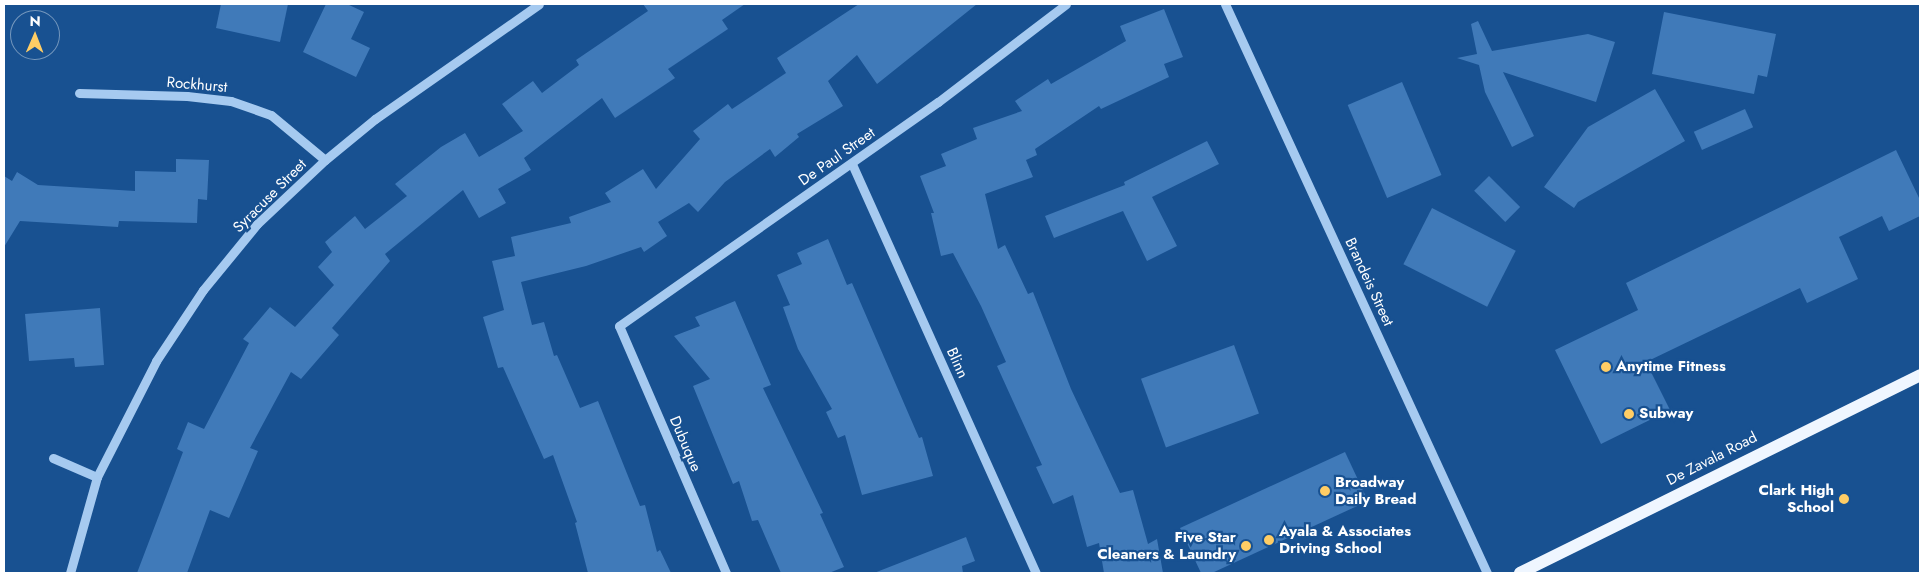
<!DOCTYPE html>
<style>
body{margin:0}
#map{position:relative;width:1924px;height:577px;overflow:hidden;background:#185191;font-family:Jost,sans-serif}
div>[style]{position:absolute}
.building>*{inset:0;background:#407ab9;transform-origin:0 0}
.minor>*{height:9px;margin:-4.5px;padding:0 4.5px;transform-origin:4.5px;border-radius:4.5px;background:#a6caf0}
.major>*{height:12px;margin:-6px;padding:0 6px;transform-origin:6px;border-radius:6px;background:#eff6ff}
.dots>*{width:14px;height:14px;translate:-50% -50%;box-sizing:border-box;border:2px solid #185191;border-radius:50%}
span{translate:-50% -50%;white-space:nowrap;text-align:center;line-height:1.15;-webkit-text-stroke:4.5px #185191;paint-order:stroke}
.street-label{font-size:15px;color:#fff}
.poi-label{font-size:15px;color:#fff;font-weight:700}
.left{translate:0 -50%;text-align:left}
.right{translate:-100% -50%;text-align:right}
.frame{position:absolute;inset:0;border:5px solid #fff;pointer-events:none}
.north{position:absolute;left:10px;top:10px;width:50px;height:50px;box-sizing:border-box;background:#185191;border:1px solid #7497bd;border-radius:50%;rotate:1deg;font-size:14px;font-weight:700;line-height:20px;text-align:center;color:#fff}
.north::after{content:'';display:block;margin:auto;width:18px;height:22px;background:#ffcd65;clip-path:polygon(50% 0,100% 100%,50% 72%,0 100%)}
</style>
<div id="map">
<div class="building">
<div style="clip-path:polygon(221px 4px,288px 4px,280px 42px,216px 28px)"></div>
<div style="clip-path:polygon(326px 4px,347px 4px,364px 12px,351px 39px,370px 48px,356px 77px,303px 52px)"></div>
<div style="clip-path:polygon(643px 4px,745px 4px,722px 20px,728px 29px,668px 69px,675px 78px,615px 118px,602px 98px,524px 158px,531px 170px,498px 189px,506px 203px,479px 218px,463px 190px,385px 254px,390px 261px,332px 328px,339px 335px,301px 379px,291px 372px,250px 448px,258px 451px,229px 518px,210px 510px,187px 573px,137px 573px,183px 452px,177px 449px,188px 422px,204px 429px,249px 343px,243px 339px,270px 307px,295px 327px,334px 285px,318px 267px,332px 252px,325px 242px,355px 216px,365px 229px,407px 196px,395px 184px,441px 147px,465px 133px,479px 157px,523px 131px,502px 104px,533px 81px,542px 93px,579px 65px,576px 60px,648px 11px)"></div>
<div style="clip-path:polygon(859px 4px,977px 4px,877px 84px,857px 55px,828px 81px,843px 106px,797px 134px,799px 137px,775px 157px,770px 149px,725px 182px,698px 212px,689px 203px,658px 222px,667px 236px,644px 252px,641px 247px,586px 266px,521px 282px,532px 325px,544px 322px,554px 356px,557px 355px,580px 408px,598px 401px,640px 506px,645px 505px,657px 552px,660px 550px,671px 573px,588px 573px,575px 523px,577px 522px,553px 455px,544px 459px,503px 367px,498px 368px,483px 317px,504px 310px,492px 261px,515px 256px,511px 237px,571px 223px,569px 217px,611px 202px,605px 193px,643px 169px,656px 189px,700px 139px,693px 131px,728px 104px,732px 109px,786px 73px,777px 58px)"></div>
<div style="clip-path:polygon(1164px 9px,1183px 57px,1164px 64px,1169px 77px,1101px 109px,1099px 106px,1035px 149px,1037px 155px,1026px 160px,1033px 177px,985px 194px,998px 249px,1005px 245px,1028px 294px,1033px 292px,1071px 389px,1120px 493px,1133px 490px,1148px 544px,1157px 539px,1163px 573px,1104px 573px,1099px 543px,1087px 547px,1073px 495px,1053px 504px,1036px 467px,1042px 465px,997px 366px,1006px 362px,981px 306px,953px 253px,941px 256px,931px 213px,934px 213px,920px 176px,946px 166px,941px 154px,977px 139px,973px 128px,1022px 111px,1015px 101px,1048px 79px,1051px 84px,1126px 41px,1120px 26px)"></div>
<div style="clip-path:polygon(1664px 12px,1776px 34px,1767px 77px,1758px 75px,1754px 94px,1652px 74px)"></div>
<div style="clip-path:polygon(1478px 21px,1492px 51px,1588px 34px,1615px 42px,1596px 102px,1503px 72px,1534px 136px,1512px 147px,1485px 92px,1479px 65px,1457px 58px,1477px 54px,1471px 24px)"></div>
<div style="left:1402px;top:82px;width:101px;height:59px;rotate:67deg"></div>
<div style="clip-path:polygon(1655px 89px,1685px 141px,1578px 202px,1574px 208px,1544px 187px,1588px 127px)"></div>
<div style="left:1745px;top:109px;width:20px;height:56px;rotate:66deg"></div>
<div style="clip-path:polygon(1207px 141px,1219px 164px,1152px 197px,1177px 246px,1147px 261px,1123px 211px,1054px 238px,1045px 216px,1125px 185px,1124px 182px)"></div>
<div style="clip-path:polygon(1896px 150px,1920px 200px,1920px 216px,1889px 231px,1882px 216px,1839px 237px,1858px 279px,1807px 303px,1800px 288px,1646px 362px,1670px 410px,1601px 444px,1555px 350px,1638px 310px,1626px 283px)"></div>
<div style="clip-path:polygon(176px 159px,209px 160px,207px 200px,198px 199px,197px 223px,119px 221px,118px 227px,20px 221px,4px 247px,4px 176px,12px 181px,17px 172px,38px 185px,135px 191px,135px 171px,176px 172px)"></div>
<div style="left:1489px;top:176px;width:44px;height:21px;rotate:45deg"></div>
<div style="left:1432px;top:208px;width:94px;height:63px;rotate:27deg"></div>
<div style="clip-path:polygon(828px 239px,847px 285px,852px 283px,919px 438px,922px 437px,933px 476px,862px 495px,845px 435px,838px 438px,826px 412px,832px 409px,798px 349px,783px 307px,790px 305px,777px 275px,802px 264px,797px 253px)"></div>
<div style="clip-path:polygon(735px 301px,771px 385px,763px 388px,823px 513px,820px 514px,844px 567px,829px 573px,781px 573px,758px 520px,752px 521px,739px 481px,733px 484px,693px 386px,710px 379px,674px 336px,700px 326px,695px 317px)"></div>
<div style="clip-path:polygon(100px 308px,104px 365px,75px 367px,74px 358px,29px 361px,25px 314px)"></div>
<div style="left:1234px;top:345px;width:73px;height:99px;rotate:70deg"></div>
<div style="clip-path:polygon(1345px 452px,1368px 501px,1212px 573px,1201px 573px,1180px 528px)"></div>
<div style="clip-path:polygon(966px 537px,975px 561px,962px 566px,963px 573px,874px 573px)"></div>
</div>
<div class="minor">
<div style="left:1225px;top:4px;width:626px;rotate:65.28deg"></div>
<div style="left:79px;top:93px;width:108px;rotate:1.6deg"></div>
<div style="left:187px;top:96px;width:44px;rotate:6.5deg"></div>
<div style="left:231px;top:101px;width:42px;rotate:19.3deg"></div>
<div style="left:271px;top:115px;width:70px;rotate:39.8deg"></div>
<div style="left:852px;top:164px;width:448px;rotate:65.8deg"></div>
<div style="left:53px;top:458px;width:48px;rotate:23.4deg"></div>
<div style="left:70px;top:573px;width:100px;rotate:-74.3deg"></div>
<div style="left:97px;top:477px;width:130px;rotate:-63deg"></div>
<div style="left:156px;top:361px;width:85px;rotate:-56.5deg"></div>
<div style="left:203px;top:290px;width:85px;rotate:-50.7deg"></div>
<div style="left:257px;top:224px;width:93px;rotate:-43.3deg"></div>
<div style="left:325px;top:160px;width:65px;rotate:-39.4deg"></div>
<div style="left:375px;top:119px;width:200px;rotate:-35deg"></div>
<div style="left:726px;top:573px;width:269px;rotate:-113.4deg"></div>
<div style="left:619px;top:326px;width:390px;rotate:-35.1deg"></div>
<div style="left:938px;top:102px;width:161px;rotate:-37.4deg"></div>
</div>
<div class="major">
<div style="left:1520px;top:573px;width:446px;rotate:-26.3deg"></div>
</div>
<div class="dots">
<div style="left:1606px;top:367px;background:#ffcd65"></div>
<div style="left:1629px;top:414px;background:#ffcd65"></div>
<div style="left:1325px;top:491px;background:#ffcd65"></div>
<div style="left:1844px;top:499px;background:#ffcd65"></div>
<div style="left:1269px;top:540px;background:#ffcd65"></div>
<div style="left:1246px;top:546px;background:#ffcd65"></div>
</div>
<div class="street-label">
<span style="left:197px;top:85px;rotate:5deg">Rockhurst</span>
<span style="left:837px;top:157px;rotate:-35deg">De Paul Street</span>
<span style="left:270px;top:196px;rotate:-45deg">Syracuse Street</span>
<span style="left:1369px;top:282px;rotate:65deg">Brandeis Street</span>
<span style="left:957px;top:363px;rotate:66deg">Blinn</span>
<span style="left:685px;top:444px;rotate:67deg">Dubuque</span>
<span style="left:1712px;top:459px;rotate:-27deg">De Zavala Road</span>
</div>
<div class="poi-label">
<span class="left" style="left:1616px;top:367px">Anytime Fitness</span>
<span class="left" style="left:1639px;top:414px">Subway</span>
<span class="left" style="left:1335px;top:491px">Broadway<br>Daily Bread</span>
<span class="right" style="left:1834px;top:499px">Clark High<br>School</span>
<span class="left" style="left:1279px;top:540px">Ayala &amp; Associates<br>Driving School</span>
<span class="right" style="left:1236px;top:546px">Five Star<br>Cleaners &amp; Laundry</span>
</div>
<div class="frame"></div>
<div class="north">N</div>
</div>
